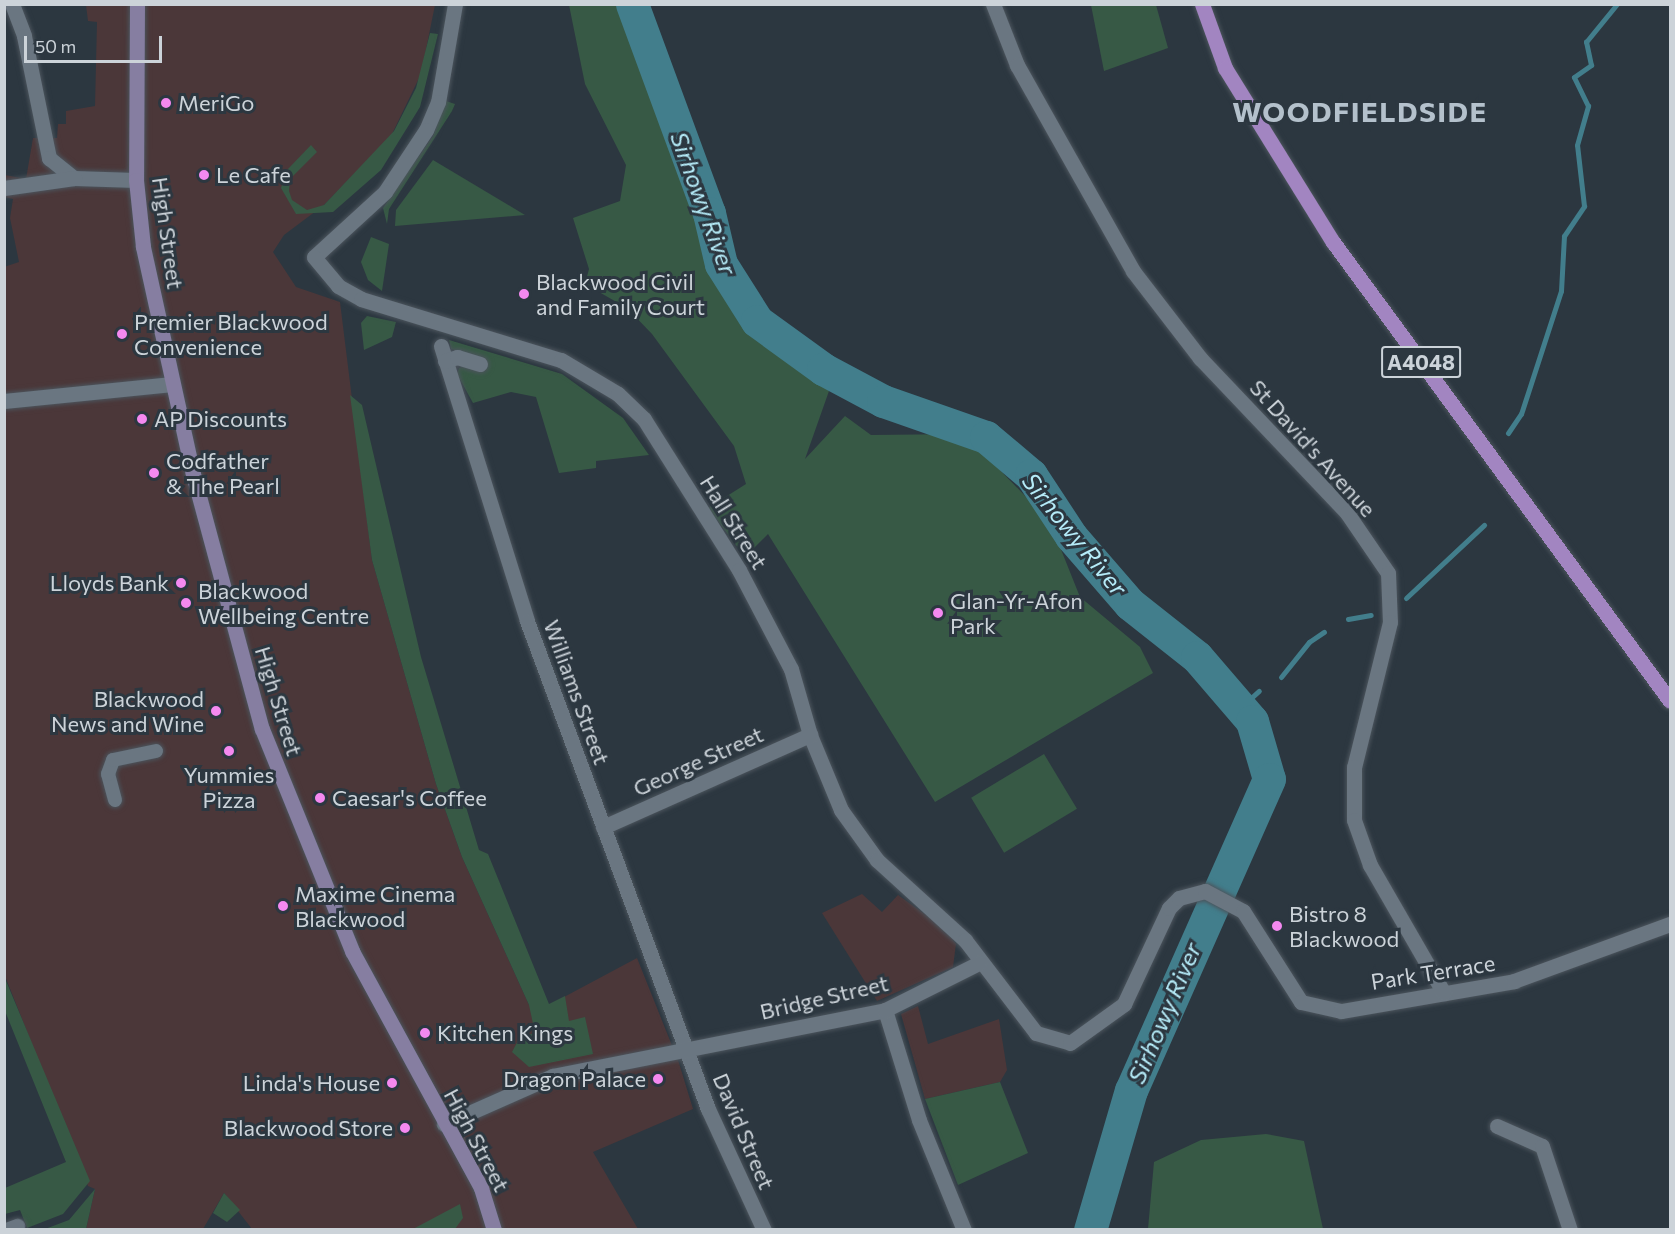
<!DOCTYPE html>
<style>
body{margin:0}
#map{position:relative;width:1675px;height:1234px;overflow:hidden;background:#2c3740;font-family:Commissioner,sans-serif}
div>[style]{position:absolute}
.commercial>*{inset:0;background:#4b3739}
.green>*{inset:0;background:#375945;transform-origin:0 0}
.stream>*{height:5px;margin:-2.5px;padding:0 2.5px;transform-origin:2.5px;border-radius:2.5px;background:#427e8c}
.river>*{height:33px;margin:-16.5px;padding:0 16.5px;transform-origin:16.5px;border-radius:16.5px;background:#427e8c}
.roads{filter:drop-shadow(0 0 2px #4b545c) drop-shadow(0 0 2px #4b545c)}
.pedestrian>*{height:14px;margin:-7px;padding:0 7px;transform-origin:7px;border-radius:7px;background:#6a7681}
.minor>*{height:15px;margin:-7.5px;padding:0 7.5px;transform-origin:7.5px;border-radius:7.5px;background:#6a7681}
.secondary>*{height:15px;margin:-7.5px;padding:0 7.5px;transform-origin:7.5px;border-radius:7.5px;background:#867ea1}
.primary>*{height:15px;margin:-7.5px;padding:0 7.5px;transform-origin:7.5px;border-radius:7.5px;background:#a285c1}
.dots>*{width:16px;height:16px;translate:-50% -50%;box-sizing:border-box;border:3px solid #2c3740;border-radius:50%}
span{translate:-50% -50%;white-space:nowrap;text-align:center;line-height:1.15;-webkit-text-stroke:6px #2c3740;paint-order:stroke}
.shield-label span{padding:2px 4px;background:#2c3740;border:2px solid;border-radius:4px;-webkit-text-stroke-width:0}
.shield-label{font-size:21px;color:#ccd3d9;font-weight:700}
.poi-label{font-size:22px;color:#ccd3d9}
.left{translate:0 -50%;text-align:left}
.right{translate:-100% -50%;text-align:right}
.street-label{font-size:22px;color:#ccd3d9}
.water-label{font-size:24px;color:#b5ebf8;font-style:italic}
.district-label{font-size:28px;color:#b4c1cc;font-weight:700;letter-spacing:1.5px}
.frame{position:absolute;inset:0;border:6px solid #ccd3d9;pointer-events:none}
.scale{position:absolute;left:24px;top:36px;width:138px;height:27px;box-sizing:border-box;border:3px solid #ccd3d9;border-top:0;padding-left:8px;font-size:18px;line-height:21px;white-space:nowrap;color:#ccd3d9;-webkit-text-stroke:4px #2c3740;paint-order:stroke}
</style>
<div id="map">
<div class="commercial">
<div style="clip-path:polygon(86px 5px,435px 5px,421px 74px,391px 136px,324px 205px,284px 235px,273px 252px,296px 287px,340px 302px,372px 560px,436px 784px,462px 857px,529px 1005px,549px 1005px,637px 958px,679px 1063px,693px 1109px,593px 1152px,638px 1229px,252px 1229px,224px 1193px,203px 1229px,86px 1229px,95px 1189px,88px 1186px,5px 976px,4px 267px,19px 262px,10px 218px,13px 199px,5px 197px,5px 175px,26px 179px,33px 138px,57px 138px,58px 124px,66px 124px,66px 111px,95px 106px,97px 22px,88px 21px)"></div>
<div style="clip-path:polygon(862px 894px,882px 912px,898px 895px,943px 927px,956px 944px,953px 967px,877px 1001px,822px 913px)"></div>
<div style="clip-path:polygon(918px 1006px,928px 1044px,999px 1019px,1007px 1070px,1000px 1082px,925px 1099px,901px 1014px)"></div>
</div>
<div class="green">
<div style="clip-path:polygon(569px 5px,617px 5px,708px 256px,744px 322px,829px 391px,805px 459px,845px 416px,871px 435px,965px 434px,1029px 500px,1056px 537px,1080px 597px,1140px 647px,1153px 673px,935px 802px,768px 534px,745px 557px,708px 508px,746px 484px,734px 446px,652px 334px,627px 308px,585px 284px,589px 269px,573px 218px,620px 201px,626px 165px,585px 84px)"></div>
<div style="clip-path:polygon(1091px 5px,1156px 5px,1168px 48px,1104px 71px)"></div>
<div style="clip-path:polygon(430px 33px,438px 34px,420px 107px,381px 170px,333px 212px,296px 214px,281px 188px,287px 170px,311px 145px,317px 152px,290px 179px,289px 191px,292px 200px,307px 210px,324px 205px,394px 131px,416px 88px)"></div>
<div style="clip-path:polygon(446px 101px,455px 104px,452px 111px,389px 209px,387px 224px,383px 208px,433px 136px)"></div>
<div style="clip-path:polygon(433px 160px,525px 215px,395px 226px,396px 210px)"></div>
<div style="clip-path:polygon(371px 237px,389px 244px,382px 291px,368px 280px,361px 262px)"></div>
<div style="clip-path:polygon(367px 316px,396px 322px,392px 337px,364px 350px,361px 323px)"></div>
<div style="clip-path:polygon(449px 340px,562px 374px,623px 418px,649px 455px,596px 461px,596px 468px,559px 473px,536px 397px,511px 392px,473px 403px,457px 374px,459px 368px,485px 359px,451px 349px)"></div>
<div style="clip-path:polygon(350px 395px,362px 405px,421px 657px,479px 850px,488px 854px,549px 1004px,565px 996px,569px 1021px,585px 1017px,593px 1054px,529px 1067px,512px 1052px,520px 1037px,535px 1033px,529px 1005px,462px 857px,436px 784px,372px 560px)"></div>
<div style="left:1044px;top:754px;width:64px;height:85px;rotate:59deg"></div>
<div style="clip-path:polygon(4px 976px,90px 1181px,63px 1214px,27px 1228px,20px 1210px,5px 1214px,5px 1188px,66px 1162px,5px 1011px)"></div>
<div style="clip-path:polygon(1000px 1082px,1028px 1153px,958px 1185px,925px 1099px)"></div>
<div style="clip-path:polygon(1266px 1134px,1304px 1141px,1323px 1229px,1148px 1229px,1154px 1162px,1201px 1140px)"></div>
<div style="clip-path:polygon(95px 1189px,86px 1229px,45px 1229px,69px 1220px)"></div>
<div style="clip-path:polygon(224px 1193px,240px 1210px,227px 1222px,213px 1213px)"></div>
<div style="clip-path:polygon(460px 1204px,463px 1218px,455px 1229px,413px 1229px)"></div>
</div>
<div class="stream">
<div style="left:1508px;top:433px;width:23px;rotate:-56deg"></div>
<div style="left:1521px;top:414px;width:129px;rotate:-72deg"></div>
<div style="left:1561px;top:291px;width:55px;rotate:-86.9deg"></div>
<div style="left:1564px;top:236px;width:36px;rotate:-56deg"></div>
<div style="left:1584px;top:206px;width:61px;rotate:-96.5deg"></div>
<div style="left:1577px;top:145px;width:41px;rotate:-74.2deg"></div>
<div style="left:1588px;top:106px;width:32px;rotate:-116deg"></div>
<div style="left:1574px;top:77px;width:21px;rotate:-35deg"></div>
<div style="left:1591px;top:65px;width:24px;rotate:-102deg"></div>
<div style="left:1586px;top:42px;width:49px;rotate:-50.8deg"></div>
<div style="left:1406px;top:598px;width:107px;rotate:-43.1deg"></div>
<div style="left:1348px;top:619px;width:23px;rotate:-10deg"></div>
<div style="left:1281px;top:677px;width:45px;rotate:-51.3deg"></div>
<div style="left:1309px;top:642px;width:18px;rotate:-34deg"></div>
<div style="left:1241px;top:707px;width:24px;rotate:-42deg"></div>
</div>
<div class="river">
<div style="left:632px;top:4px;width:223px;rotate:69.8deg"></div>
<div style="left:709px;top:213px;width:52px;rotate:76.8deg"></div>
<div style="left:721px;top:264px;width:67px;rotate:57.7deg"></div>
<div style="left:757px;top:321px;width:82px;rotate:36deg"></div>
<div style="left:823px;top:369px;width:68px;rotate:28.1deg"></div>
<div style="left:883px;top:401px;width:109px;rotate:19.3deg"></div>
<div style="left:986px;top:437px;width:59px;rotate:40.2deg"></div>
<div style="left:1031px;top:475px;width:73px;rotate:56.7deg"></div>
<div style="left:1071px;top:536px;width:90px;rotate:49.1deg"></div>
<div style="left:1130px;top:604px;width:85px;rotate:38.3deg"></div>
<div style="left:1197px;top:657px;width:84px;rotate:49.3deg"></div>
<div style="left:1252px;top:721px;width:60px;rotate:73.7deg"></div>
<div style="left:1269px;top:779px;width:340px;rotate:113.9deg"></div>
<div style="left:1131px;top:1090px;width:146px;rotate:106.3deg"></div>
</div>
<div class="roads">
<div class="pedestrian">
<div style="left:115px;top:800px;width:27px;rotate:-105deg"></div>
<div style="left:108px;top:774px;width:15px;rotate:-70deg"></div>
<div style="left:113px;top:760px;width:44px;rotate:-11.8deg"></div>
</div>
<div class="minor">
<div style="left:12px;top:4px;width:34px;rotate:69deg"></div>
<div style="left:24px;top:36px;width:125px;rotate:78.4deg"></div>
<div style="left:49px;top:158px;width:32px;rotate:39deg"></div>
<div style="left:74px;top:178px;width:62px;rotate:1.8deg"></div>
<div style="left:455px;top:4px;width:99px;rotate:99.8deg"></div>
<div style="left:438px;top:102px;width:30px;rotate:113deg"></div>
<div style="left:426px;top:130px;width:74px;rotate:123.5deg"></div>
<div style="left:385px;top:192px;width:96px;rotate:137.5deg"></div>
<div style="left:314px;top:257px;width:38px;rotate:50deg"></div>
<div style="left:338px;top:286px;width:26px;rotate:29deg"></div>
<div style="left:361px;top:299px;width:209px;rotate:17deg"></div>
<div style="left:561px;top:360px;width:66px;rotate:30.8deg"></div>
<div style="left:618px;top:394px;width:36px;rotate:44deg"></div>
<div style="left:644px;top:419px;width:178px;rotate:57.8deg"></div>
<div style="left:739px;top:570px;width:112px;rotate:62.3deg"></div>
<div style="left:791px;top:669px;width:69px;rotate:73.9deg"></div>
<div style="left:810px;top:735px;width:81px;rotate:67.5deg"></div>
<div style="left:841px;top:810px;width:62px;rotate:54.2deg"></div>
<div style="left:877px;top:860px;width:119px;rotate:42.3deg"></div>
<div style="left:965px;top:940px;width:117px;rotate:52.6deg"></div>
<div style="left:1036px;top:1033px;width:35px;rotate:16deg"></div>
<div style="left:1070px;top:1043px;width:67px;rotate:-35.8deg"></div>
<div style="left:1124px;top:1004px;width:106px;rotate:-64.9deg"></div>
<div style="left:1169px;top:908px;width:14px;rotate:-45deg"></div>
<div style="left:1179px;top:898px;width:27px;rotate:-15deg"></div>
<div style="left:1205px;top:891px;width:43px;rotate:27.8deg"></div>
<div style="left:1243px;top:911px;width:108px;rotate:57.5deg"></div>
<div style="left:1301px;top:1002px;width:41px;rotate:12.7deg"></div>
<div style="left:1341px;top:1011px;width:176px;rotate:-9.8deg"></div>
<div style="left:1514px;top:981px;width:166px;rotate:-20.1deg"></div>
<div style="left:993px;top:4px;width:66px;rotate:68.5deg"></div>
<div style="left:1017px;top:65px;width:236px;rotate:60.6deg"></div>
<div style="left:1133px;top:271px;width:110px;rotate:52.4deg"></div>
<div style="left:1200px;top:358px;width:214px;rotate:46.5deg"></div>
<div style="left:1347px;top:513px;width:73px;rotate:55.7deg"></div>
<div style="left:1388px;top:573px;width:49px;rotate:87.7deg"></div>
<div style="left:1390px;top:622px;width:149px;rotate:103.9deg"></div>
<div style="left:1354px;top:767px;width:53px;rotate:90deg"></div>
<div style="left:1354px;top:820px;width:48px;rotate:70.4deg"></div>
<div style="left:1370px;top:865px;width:148px;rotate:60deg"></div>
<div style="left:4px;top:188px;width:71px;rotate:-8.1deg"></div>
<div style="left:441px;top:346px;width:288px;rotate:72.6deg"></div>
<div style="left:527px;top:621px;width:520px;rotate:69.65deg"></div>
<div style="left:708px;top:1109px;width:133px;rotate:65.2deg"></div>
<div style="left:445px;top:361px;width:13px;rotate:-18deg"></div>
<div style="left:457px;top:357px;width:24px;rotate:17deg"></div>
<div style="left:4px;top:401px;width:169px;rotate:-5.8deg"></div>
<div style="left:603px;top:827px;width:227px;rotate:-24deg"></div>
<div style="left:885px;top:1010px;width:115px;rotate:72.8deg"></div>
<div style="left:919px;top:1120px;width:119px;rotate:67.8deg"></div>
<div style="left:444px;top:1124px;width:119px;rotate:-23.8deg"></div>
<div style="left:553px;top:1076px;width:338px;rotate:-11.2deg"></div>
<div style="left:885px;top:1010px;width:105px;rotate:-26.6deg"></div>
<div style="left:1497px;top:1126px;width:49px;rotate:24deg"></div>
<div style="left:1542px;top:1146px;width:89px;rotate:71.6deg"></div>
<div style="left:6px;top:1230px;width:12px;rotate:-20deg"></div>
</div>
<div class="secondary">
<div style="left:137px;top:4px;width:176px;rotate:90.3deg"></div>
<div style="left:136px;top:180px;width:67px;rotate:84deg"></div>
<div style="left:143px;top:247px;width:232px;rotate:77.6deg"></div>
<div style="left:193px;top:474px;width:264px;rotate:74.9deg"></div>
<div style="left:262px;top:729px;width:240px;rotate:67.9deg"></div>
<div style="left:352px;top:951px;width:270px;rotate:61.4deg"></div>
<div style="left:481px;top:1188px;width:44px;rotate:72.8deg"></div>
</div>
<div class="primary">
<div style="left:1202px;top:4px;width:68px;rotate:70.2deg"></div>
<div style="left:1225px;top:68px;width:205px;rotate:58.2deg"></div>
<div style="left:1333px;top:242px;width:569px;rotate:53.71deg"></div>
</div>
</div>
<div class="dots">
<div style="left:166px;top:103px;background:#f489f0"></div>
<div style="left:204px;top:175px;background:#f489f0"></div>
<div style="left:524px;top:294px;background:#f489f0"></div>
<div style="left:122px;top:334px;background:#f489f0"></div>
<div style="left:142px;top:419px;background:#f489f0"></div>
<div style="left:154px;top:473px;background:#f489f0"></div>
<div style="left:181px;top:583px;background:#f489f0"></div>
<div style="left:186px;top:603px;background:#f489f0"></div>
<div style="left:938px;top:613px;background:#f489f0"></div>
<div style="left:216px;top:711px;background:#f489f0"></div>
<div style="left:229px;top:751px;background:#f489f0"></div>
<div style="left:320px;top:798px;background:#f489f0"></div>
<div style="left:283px;top:906px;background:#f489f0"></div>
<div style="left:1277px;top:926px;background:#f489f0"></div>
<div style="left:425px;top:1033px;background:#f489f0"></div>
<div style="left:658px;top:1079px;background:#f489f0"></div>
<div style="left:392px;top:1083px;background:#f489f0"></div>
<div style="left:405px;top:1128px;background:#f489f0"></div>
</div>
<div class="shield-label">
<span style="left:1421px;top:362px">A4048</span>
</div>
<div class="poi-label">
<span class="left" style="left:178px;top:103px">MeriGo</span>
<span class="left" style="left:216px;top:175px">Le Cafe</span>
<span class="left" style="left:536px;top:294px">Blackwood Civil<br>and Family Court</span>
<span class="left" style="left:134px;top:334px">Premier Blackwood<br>Convenience</span>
<span class="left" style="left:154px;top:419px">AP Discounts</span>
<span class="left" style="left:166px;top:473px">Codfather<br>&amp; The Pearl</span>
<span class="right" style="left:169px;top:583px">Lloyds Bank</span>
<span class="left" style="left:198px;top:603px">Blackwood<br>Wellbeing Centre</span>
<span class="left" style="left:950px;top:613px">Glan-Yr-Afon<br>Park</span>
<span class="right" style="left:204px;top:711px">Blackwood<br>News and Wine</span>
<span style="left:229px;top:787px">Yummies<br>Pizza</span>
<span class="left" style="left:332px;top:798px">Caesar's Coffee</span>
<span class="left" style="left:295px;top:906px">Maxime Cinema<br>Blackwood</span>
<span class="left" style="left:1289px;top:926px">Bistro 8<br>Blackwood</span>
<span class="left" style="left:437px;top:1033px">Kitchen Kings</span>
<span class="right" style="left:646px;top:1079px">Dragon Palace</span>
<span class="right" style="left:380px;top:1083px">Linda's House</span>
<span class="right" style="left:393px;top:1128px">Blackwood Store</span>
</div>
<div class="street-label">
<span style="left:168px;top:233px;rotate:82deg">High Street</span>
<span style="left:1313px;top:448px;rotate:48deg">St David's Avenue</span>
<span style="left:734px;top:522px;rotate:58deg">Hall Street</span>
<span style="left:577px;top:692px;rotate:70deg">Williams Street</span>
<span style="left:279px;top:701px;rotate:73deg">High Street</span>
<span style="left:698px;top:761px;rotate:-24deg">George Street</span>
<span style="left:1433px;top:972px;rotate:-9deg">Park Terrace</span>
<span style="left:824px;top:997px;rotate:-13deg">Bridge Street</span>
<span style="left:744px;top:1131px;rotate:67deg">David Street</span>
<span style="left:477px;top:1140px;rotate:62deg">High Street</span>
</div>
<div class="water-label">
<span style="left:704px;top:203px;rotate:70deg">Sirhowy River</span>
<span style="left:1075px;top:534px;rotate:51deg">Sirhowy River</span>
<span style="left:1164px;top:1013px;rotate:-67deg">Sirhowy River</span>
</div>
<div class="district-label">
<span style="left:1360px;top:111px">WOODFIELDSIDE</span>
</div>
<div class="frame"></div>
<div class="scale">50 m</div>
</div>
